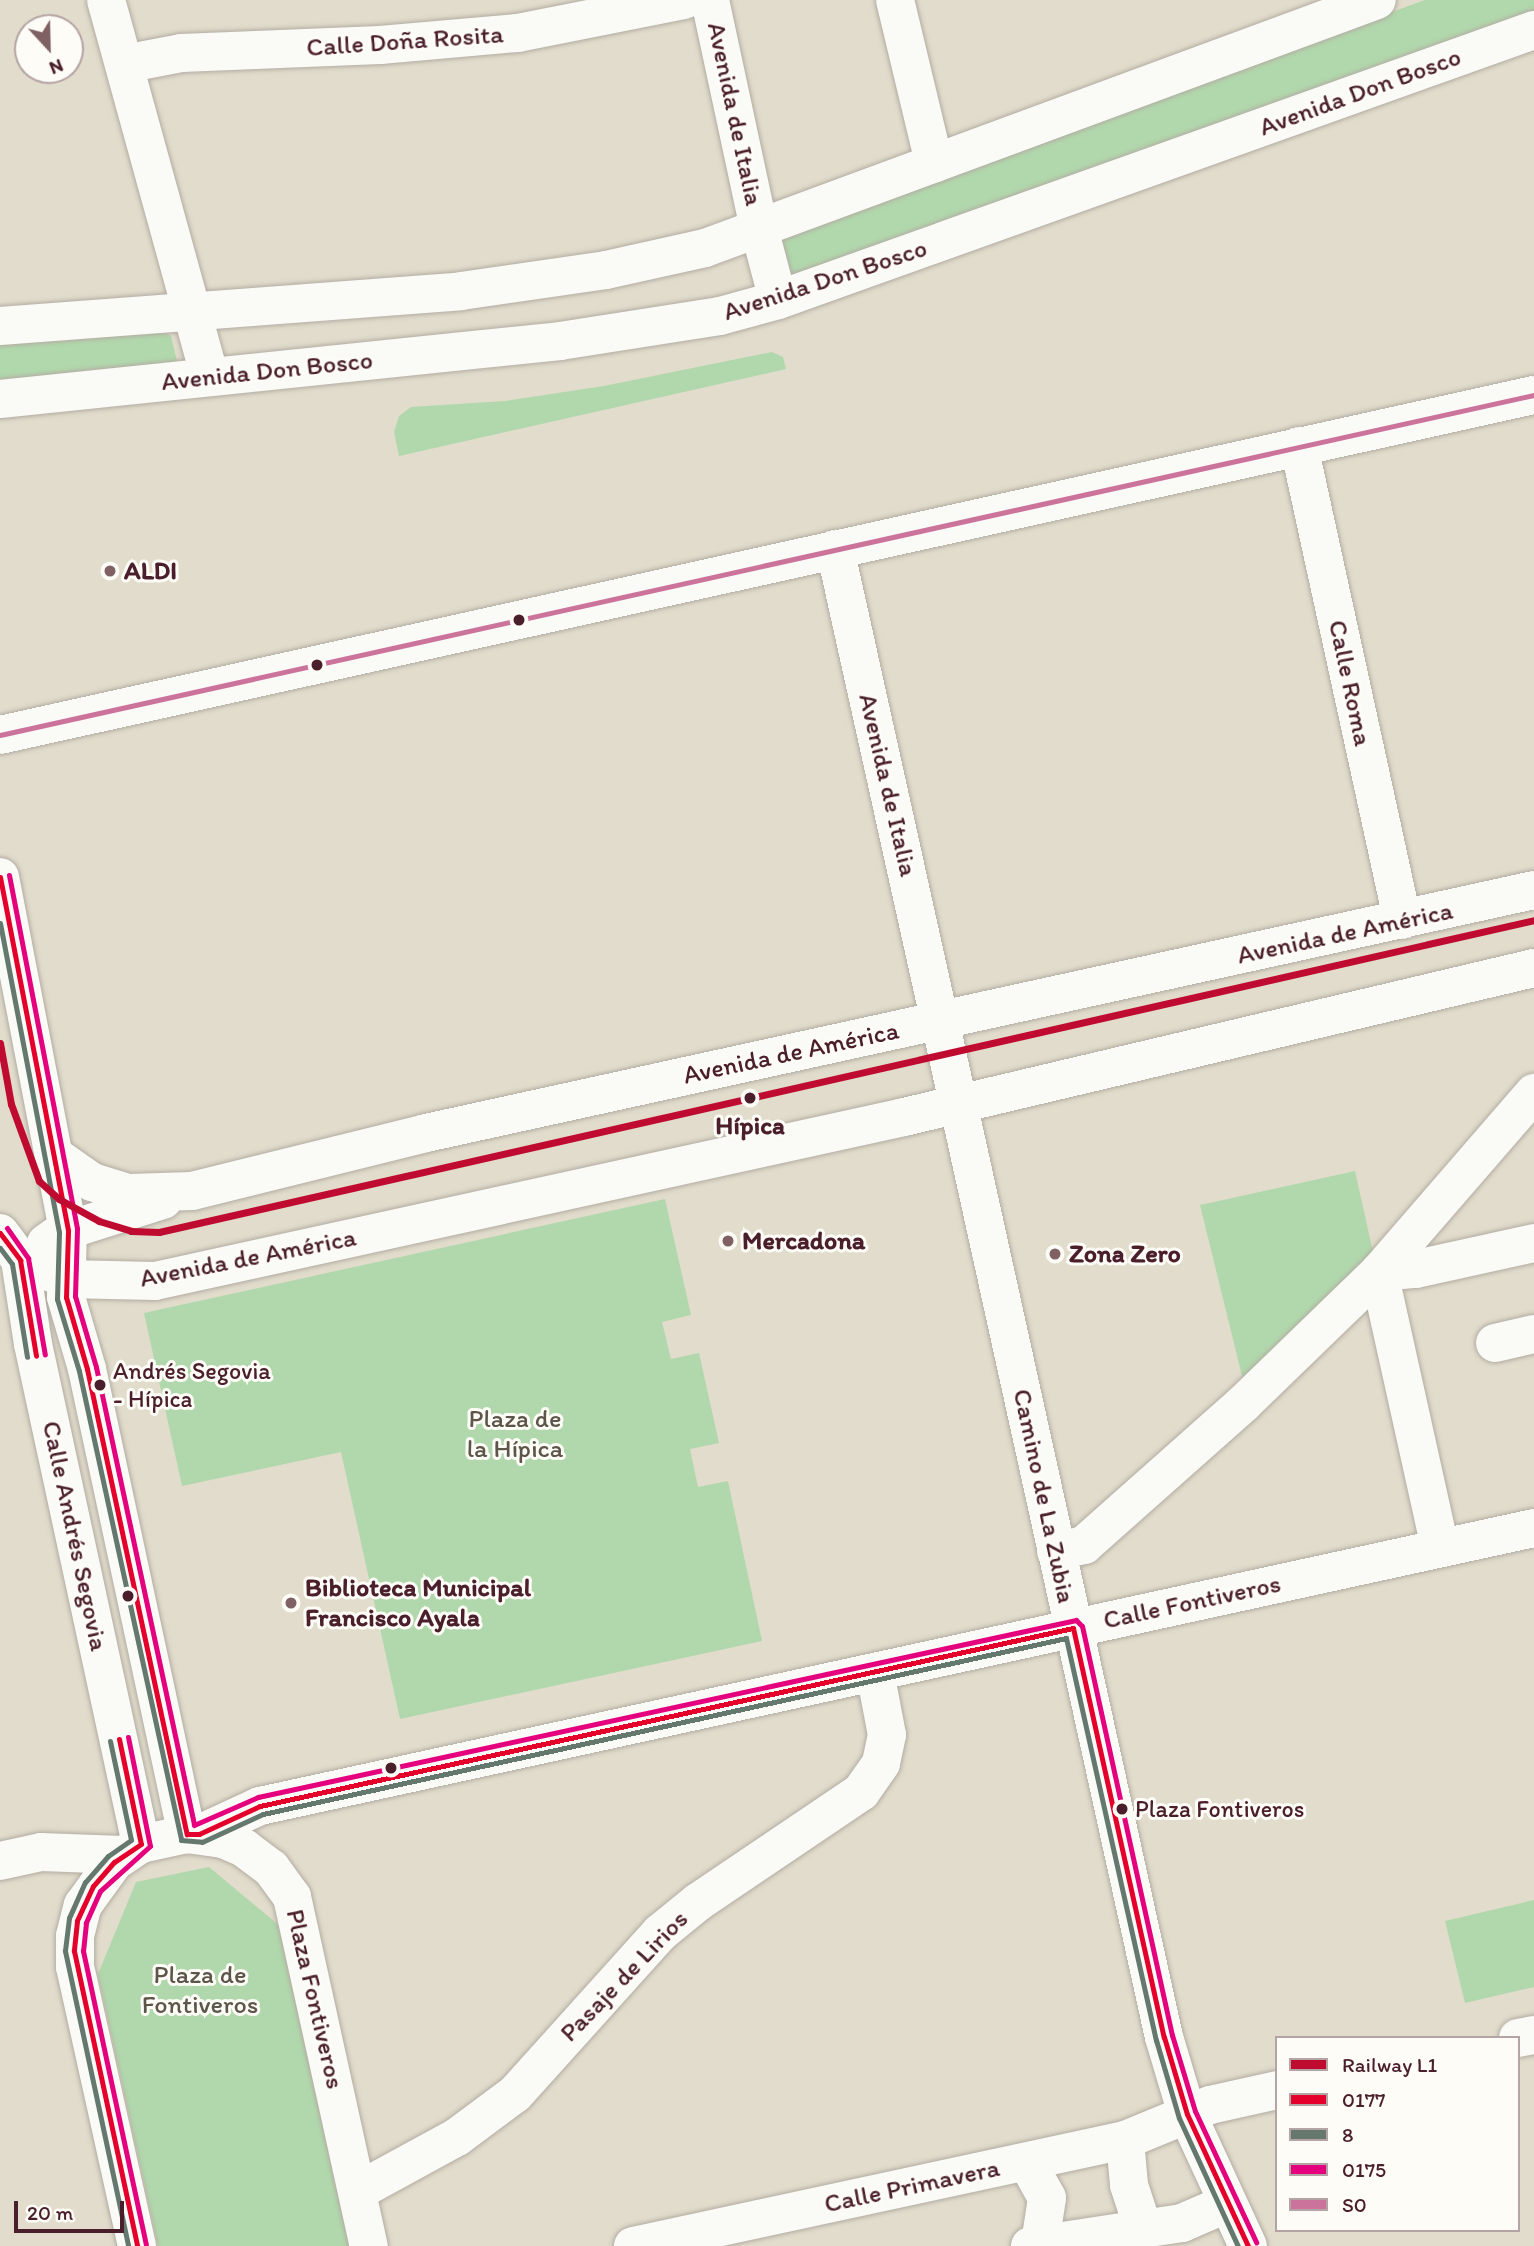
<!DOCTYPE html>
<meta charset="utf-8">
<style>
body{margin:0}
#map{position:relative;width:1534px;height:2246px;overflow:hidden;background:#e1dccb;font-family:Itim,sans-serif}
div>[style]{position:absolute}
.green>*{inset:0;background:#b1d8ac}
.roads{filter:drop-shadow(0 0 2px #b3aca3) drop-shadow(0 0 2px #b3aca3)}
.minor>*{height:38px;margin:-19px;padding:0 19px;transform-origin:19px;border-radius:19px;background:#fafaf7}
.major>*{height:38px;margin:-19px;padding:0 19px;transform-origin:19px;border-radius:19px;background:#fafaf7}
.bus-1>*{height:5px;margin:-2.5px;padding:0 2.5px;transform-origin:2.5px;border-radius:2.5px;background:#e4002b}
.bus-2>*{height:5px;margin:-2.5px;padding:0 2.5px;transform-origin:2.5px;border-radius:2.5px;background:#64786e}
.bus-3>*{height:5px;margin:-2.5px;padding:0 2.5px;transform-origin:2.5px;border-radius:2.5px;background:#e5007d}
.bus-4>*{height:5px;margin:-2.5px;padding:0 2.5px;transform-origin:2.5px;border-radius:2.5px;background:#cc739c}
.rail-1>*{height:7px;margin:-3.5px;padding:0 3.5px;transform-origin:3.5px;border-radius:3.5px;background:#c00b31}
.dots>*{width:19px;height:19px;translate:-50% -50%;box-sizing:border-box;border:4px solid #fdfcf7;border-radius:50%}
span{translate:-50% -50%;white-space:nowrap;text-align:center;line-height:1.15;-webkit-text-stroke:6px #fdfcf7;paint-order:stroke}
.bus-label{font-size:24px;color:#4a1f2b}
.left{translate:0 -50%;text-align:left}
.street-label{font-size:26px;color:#4a1f2b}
.poi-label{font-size:26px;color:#4a1f2b;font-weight:700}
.stop-label{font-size:26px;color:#4a1f2b;font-weight:700}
.park-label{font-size:26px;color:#5d554a}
.legend{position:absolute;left:1275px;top:2036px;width:245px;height:196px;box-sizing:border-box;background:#fdfcf7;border:2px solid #b5a4a5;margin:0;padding:9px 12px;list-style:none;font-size:21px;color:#4a1f2b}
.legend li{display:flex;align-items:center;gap:14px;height:35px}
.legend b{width:35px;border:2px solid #b5a4a5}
.north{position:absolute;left:14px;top:14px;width:70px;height:70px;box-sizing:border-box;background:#fdfcf7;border:2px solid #b5a4a5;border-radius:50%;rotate:158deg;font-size:19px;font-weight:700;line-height:28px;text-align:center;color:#4a1f2b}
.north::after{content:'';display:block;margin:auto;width:24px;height:32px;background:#7f6163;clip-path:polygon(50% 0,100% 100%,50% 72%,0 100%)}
.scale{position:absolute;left:14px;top:2201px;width:110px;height:32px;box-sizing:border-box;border:4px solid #4a1f2b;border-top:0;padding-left:9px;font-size:21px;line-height:24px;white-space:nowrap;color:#4a1f2b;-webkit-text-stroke:5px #fdfcf7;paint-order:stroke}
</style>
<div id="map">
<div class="green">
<div style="clip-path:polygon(1425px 0,1534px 0,1534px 14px,792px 280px,780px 235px)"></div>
<div style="clip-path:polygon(160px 330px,171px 336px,177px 361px,171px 369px,0 386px,0 341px)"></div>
<div style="clip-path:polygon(772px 352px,783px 357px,786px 369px,399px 456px,394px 432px,399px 416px,411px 407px,505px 401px,604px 386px)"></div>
<div style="clip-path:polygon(1355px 1171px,1373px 1252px,1244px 1384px,1200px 1205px)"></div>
<div style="clip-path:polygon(665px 1199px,691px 1315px,662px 1322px,671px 1359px,699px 1353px,719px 1443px,690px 1449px,698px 1487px,728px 1481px,762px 1641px,400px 1719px,341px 1452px,182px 1486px,144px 1313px)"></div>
<div style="clip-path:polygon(209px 1867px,287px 1932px,351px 2246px,158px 2246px,98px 1974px,136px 1882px)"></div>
<div style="clip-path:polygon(1534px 1900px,1534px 1987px,1465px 2003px,1445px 1921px)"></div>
</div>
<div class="roads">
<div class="minor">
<div style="left:710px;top:0;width:233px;rotate:77.9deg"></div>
<div style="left:895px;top:0;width:168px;rotate:76.5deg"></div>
<div style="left:124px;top:64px;width:58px;rotate:-10.9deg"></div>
<div style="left:181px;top:53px;width:199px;rotate:-2.3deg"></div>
<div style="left:380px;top:45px;width:139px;rotate:-5deg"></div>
<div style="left:518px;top:33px;width:169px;rotate:-11.2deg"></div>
<div style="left:1299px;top:446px;width:485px;rotate:77.7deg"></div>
<div style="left:835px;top:549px;width:484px;rotate:77.5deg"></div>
<div style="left:1379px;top:1272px;width:37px;rotate:-5deg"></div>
<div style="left:1416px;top:1269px;width:121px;rotate:-12.4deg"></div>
<div style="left:1384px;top:1295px;width:259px;rotate:77.5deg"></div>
<div style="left:1495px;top:1343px;width:40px;rotate:-13deg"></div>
<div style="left:1056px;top:1551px;width:29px;rotate:-12deg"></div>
<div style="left:1084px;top:1545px;width:214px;rotate:-41.6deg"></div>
<div style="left:1244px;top:1403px;width:188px;rotate:-44.1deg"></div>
<div style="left:1379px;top:1272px;width:237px;rotate:-49.1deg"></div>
<div style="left:199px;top:1834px;width:67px;rotate:-24.7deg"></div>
<div style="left:260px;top:1806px;width:1304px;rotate:-12.31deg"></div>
<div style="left:0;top:1861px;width:42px;rotate:-12.4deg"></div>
<div style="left:41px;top:1852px;width:82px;rotate:2.1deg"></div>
<div style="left:358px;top:2191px;width:113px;rotate:-28.6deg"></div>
<div style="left:457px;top:2137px;width:72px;rotate:-36.6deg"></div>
<div style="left:515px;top:2094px;width:217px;rotate:-48deg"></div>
<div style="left:660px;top:1933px;width:49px;rotate:-39.2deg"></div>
<div style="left:698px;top:1902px;width:197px;rotate:-34deg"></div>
<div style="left:861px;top:1792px;width:35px;rotate:-55deg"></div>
<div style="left:881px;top:1763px;width:29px;rotate:-78deg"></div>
<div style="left:887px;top:1735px;width:64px;rotate:-100.8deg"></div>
</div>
<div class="major">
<div style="left:106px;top:0;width:388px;rotate:74.6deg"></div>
<div style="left:759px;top:228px;width:74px;rotate:75.2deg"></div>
<div style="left:0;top:326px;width:462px;rotate:-4.3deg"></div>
<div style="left:461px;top:291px;width:147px;rotate:-8.2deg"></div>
<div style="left:606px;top:270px;width:101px;rotate:-12.5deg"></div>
<div style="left:705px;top:248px;width:716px;rotate:-20.26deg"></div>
<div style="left:0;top:399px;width:563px;rotate:-5.91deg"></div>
<div style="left:560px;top:341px;width:162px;rotate:-8.9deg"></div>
<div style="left:720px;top:316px;width:60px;rotate:-15.4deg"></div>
<div style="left:778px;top:300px;width:803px;rotate:-19.65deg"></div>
<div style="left:0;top:735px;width:1571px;rotate:-12.5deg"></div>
<div style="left:0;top:877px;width:360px;rotate:79.1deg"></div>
<div style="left:68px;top:1231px;width:66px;rotate:91.7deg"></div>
<div style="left:66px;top:1297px;width:75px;rotate:73.7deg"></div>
<div style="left:87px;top:1369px;width:476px;rotate:77.9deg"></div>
<div style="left:940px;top:1021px;width:1040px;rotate:77.57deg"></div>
<div style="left:1164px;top:2037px;width:80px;rotate:73.4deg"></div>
<div style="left:1187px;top:2114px;width:145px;rotate:65.2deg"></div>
<div style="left:55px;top:1156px;width:45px;rotate:35.1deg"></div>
<div style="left:92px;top:1182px;width:39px;rotate:17deg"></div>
<div style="left:129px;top:1193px;width:63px;rotate:-1.8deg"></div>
<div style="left:192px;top:1191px;width:241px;rotate:-13.9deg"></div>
<div style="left:426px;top:1133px;width:1134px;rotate:-12.37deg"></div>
<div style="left:0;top:1233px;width:34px;rotate:53deg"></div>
<div style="left:20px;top:1260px;width:85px;rotate:81.2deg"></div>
<div style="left:33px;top:1344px;width:512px;rotate:77.81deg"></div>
<div style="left:46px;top:1243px;width:19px;rotate:-35deg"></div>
<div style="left:62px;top:1232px;width:106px;rotate:-17.6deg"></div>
<div style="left:20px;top:1260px;width:50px;rotate:22.4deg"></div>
<div style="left:66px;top:1279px;width:89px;rotate:1.3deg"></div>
<div style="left:155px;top:1281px;width:767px;rotate:-12.35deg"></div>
<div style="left:904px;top:1117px;width:647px;rotate:-13.31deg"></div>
<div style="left:1518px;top:2038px;width:16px;rotate:-11deg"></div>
<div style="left:1125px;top:2140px;width:45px;rotate:84.9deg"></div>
<div style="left:1129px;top:2185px;width:45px;rotate:72deg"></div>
<div style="left:1027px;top:2162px;width:41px;rotate:60.9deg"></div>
<div style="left:1047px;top:2198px;width:47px;rotate:98.7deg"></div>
<div style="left:137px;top:2246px;width:286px;rotate:-102.5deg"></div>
<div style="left:75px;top:1967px;width:31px;rotate:-90deg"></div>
<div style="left:75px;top:1936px;width:32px;rotate:-76deg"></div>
<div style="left:83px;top:1905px;width:53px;rotate:-54.2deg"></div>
<div style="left:114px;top:1862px;width:32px;rotate:-34deg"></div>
<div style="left:141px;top:1844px;width:47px;rotate:-12.3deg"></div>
<div style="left:187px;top:1834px;width:36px;rotate:8deg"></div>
<div style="left:223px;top:1839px;width:23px;rotate:23deg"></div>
<div style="left:244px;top:1848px;width:34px;rotate:37deg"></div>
<div style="left:271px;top:1868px;width:36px;rotate:54deg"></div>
<div style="left:292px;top:1897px;width:357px;rotate:77.6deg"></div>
<div style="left:633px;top:2246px;width:503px;rotate:-12.16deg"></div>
<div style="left:1125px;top:2140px;width:92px;rotate:-22.4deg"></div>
<div style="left:1210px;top:2105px;width:69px;rotate:-12.6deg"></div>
<div style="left:1030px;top:2246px;width:154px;rotate:-8.6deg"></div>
<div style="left:1182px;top:2223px;width:50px;rotate:-23.5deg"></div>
</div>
</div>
<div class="bus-1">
<div style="left:0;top:877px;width:360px;rotate:79.1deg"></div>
<div style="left:68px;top:1231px;width:66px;rotate:91.7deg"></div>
<div style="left:66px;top:1297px;width:75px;rotate:73.7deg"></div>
<div style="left:87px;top:1369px;width:476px;rotate:77.9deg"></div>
<div style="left:187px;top:1834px;width:12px"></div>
<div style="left:199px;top:1834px;width:67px;rotate:-24.7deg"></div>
<div style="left:260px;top:1806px;width:832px;rotate:-12.35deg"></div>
<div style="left:1073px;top:1628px;width:419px;rotate:77.5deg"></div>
<div style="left:1164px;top:2037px;width:80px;rotate:73.4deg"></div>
<div style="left:1187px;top:2114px;width:145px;rotate:65.2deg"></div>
<div style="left:0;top:1233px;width:34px;rotate:53deg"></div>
<div style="left:20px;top:1260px;width:97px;rotate:80.5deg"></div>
<div style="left:119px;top:1739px;width:107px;rotate:78.2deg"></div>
<div style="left:141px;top:1844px;width:32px;rotate:146deg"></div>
<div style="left:114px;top:1862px;width:32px;rotate:131deg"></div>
<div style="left:93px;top:1886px;width:38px;rotate:115deg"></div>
<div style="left:77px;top:1921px;width:30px;rotate:96deg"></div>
<div style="left:74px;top:1951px;width:302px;rotate:77.9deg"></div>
</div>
<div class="bus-2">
<div style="left:0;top:923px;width:315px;rotate:79.2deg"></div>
<div style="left:59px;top:1232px;width:67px;rotate:91.7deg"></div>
<div style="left:57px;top:1299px;width:75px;rotate:73deg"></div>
<div style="left:79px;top:1371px;width:480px;rotate:77.7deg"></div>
<div style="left:181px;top:1840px;width:21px;rotate:5deg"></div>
<div style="left:202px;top:1842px;width:67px;rotate:-24.7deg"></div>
<div style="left:263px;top:1814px;width:822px;rotate:-12.36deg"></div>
<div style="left:1066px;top:1638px;width:412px;rotate:77.4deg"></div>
<div style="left:1156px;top:2040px;width:81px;rotate:73.6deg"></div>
<div style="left:1179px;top:2118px;width:141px;rotate:65.3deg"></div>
<div style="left:0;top:1248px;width:20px;rotate:53deg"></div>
<div style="left:12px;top:1264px;width:94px;rotate:80.8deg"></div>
<div style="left:110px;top:1741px;width:101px;rotate:78deg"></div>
<div style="left:131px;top:1840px;width:28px;rotate:145deg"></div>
<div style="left:108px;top:1856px;width:35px;rotate:131deg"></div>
<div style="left:85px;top:1882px;width:39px;rotate:114deg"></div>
<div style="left:69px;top:1918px;width:33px;rotate:97deg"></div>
<div style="left:65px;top:1951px;width:302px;rotate:77.9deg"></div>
</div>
<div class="bus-3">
<div style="left:9px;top:875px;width:360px;rotate:79.1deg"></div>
<div style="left:77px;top:1229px;width:67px;rotate:91.7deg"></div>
<div style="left:75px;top:1296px;width:74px;rotate:73.5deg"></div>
<div style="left:96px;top:1367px;width:468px;rotate:77.9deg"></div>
<div style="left:194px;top:1825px;width:70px;rotate:-23.6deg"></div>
<div style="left:258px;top:1797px;width:837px;rotate:-12.21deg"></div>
<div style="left:1076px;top:1620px;width:8px;rotate:45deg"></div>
<div style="left:1082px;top:1626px;width:419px;rotate:77.6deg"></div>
<div style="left:1172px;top:2035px;width:79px;rotate:73.2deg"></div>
<div style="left:1195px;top:2111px;width:145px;rotate:65deg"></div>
<div style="left:7px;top:1228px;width:37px;rotate:55deg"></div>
<div style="left:28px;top:1258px;width:98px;rotate:80.1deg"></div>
<div style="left:128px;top:1737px;width:111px;rotate:78.6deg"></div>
<div style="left:150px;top:1846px;width:67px;rotate:138deg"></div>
<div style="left:100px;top:1891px;width:35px;rotate:114deg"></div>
<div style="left:86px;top:1923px;width:28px;rotate:96deg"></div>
<div style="left:83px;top:1951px;width:300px;rotate:77.9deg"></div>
</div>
<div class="bus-4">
<div style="left:0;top:735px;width:1571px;rotate:-12.5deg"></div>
</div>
<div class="rail-1">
<div style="left:0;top:1043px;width:62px;rotate:79.8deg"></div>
<div style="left:11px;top:1104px;width:82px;rotate:70deg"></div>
<div style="left:39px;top:1181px;width:27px;rotate:42deg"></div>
<div style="left:59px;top:1199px;width:46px;rotate:28.8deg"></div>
<div style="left:99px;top:1221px;width:34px;rotate:17deg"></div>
<div style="left:131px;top:1231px;width:28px;rotate:2deg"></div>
<div style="left:159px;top:1232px;width:1410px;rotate:-12.78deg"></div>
</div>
<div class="dots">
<div style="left:110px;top:571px;background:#7f6163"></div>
<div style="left:519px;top:620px;background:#4a1f2b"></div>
<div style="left:317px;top:665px;background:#4a1f2b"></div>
<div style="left:750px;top:1098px;background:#4a1f2b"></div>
<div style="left:728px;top:1241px;background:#7f6163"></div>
<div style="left:1055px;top:1254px;background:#7f6163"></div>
<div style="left:100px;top:1385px;background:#4a1f2b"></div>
<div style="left:128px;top:1596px;background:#4a1f2b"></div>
<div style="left:291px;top:1603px;background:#7f6163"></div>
<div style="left:391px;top:1768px;background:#4a1f2b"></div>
<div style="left:1122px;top:1809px;background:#4a1f2b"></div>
</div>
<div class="bus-label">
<span class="left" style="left:113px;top:1385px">Andrés Segovia<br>- Hípica</span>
<span class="left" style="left:1135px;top:1809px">Plaza Fontiveros</span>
</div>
<div class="street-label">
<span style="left:405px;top:41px;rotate:-4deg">Calle Doña Rosita</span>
<span style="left:1360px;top:92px;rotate:-20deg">Avenida Don Bosco</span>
<span style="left:735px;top:114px;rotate:78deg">Avenida de Italia</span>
<span style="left:825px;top:280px;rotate:-18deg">Avenida Don Bosco</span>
<span style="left:267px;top:371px;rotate:-6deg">Avenida Don Bosco</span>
<span style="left:1350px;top:683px;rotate:78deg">Calle Roma</span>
<span style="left:888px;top:785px;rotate:77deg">Avenida de Italia</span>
<span style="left:1345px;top:933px;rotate:-12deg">Avenida de América</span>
<span style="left:791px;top:1053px;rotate:-12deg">Avenida de América</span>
<span style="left:248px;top:1258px;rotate:-11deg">Avenida de América</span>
<span style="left:1044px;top:1496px;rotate:78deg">Camino de La Zubia</span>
<span style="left:75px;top:1536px;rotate:78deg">Calle Andrés Segovia</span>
<span style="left:1192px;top:1602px;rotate:-12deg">Calle Fontiveros</span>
<span style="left:624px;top:1976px;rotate:-46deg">Pasaje de Lirios</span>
<span style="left:315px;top:1999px;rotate:77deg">Plaza Fontiveros</span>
<span style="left:912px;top:2186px;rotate:-12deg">Calle Primavera</span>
</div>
<div class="poi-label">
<span class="left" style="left:124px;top:571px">ALDI</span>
<span class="left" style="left:742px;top:1241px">Mercadona</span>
<span class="left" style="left:1069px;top:1254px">Zona Zero</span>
<span class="left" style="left:305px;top:1603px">Biblioteca Municipal<br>Francisco Ayala</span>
</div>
<div class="stop-label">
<span style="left:750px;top:1126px">Hípica</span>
</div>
<div class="park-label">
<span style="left:515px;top:1434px">Plaza de<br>la Hípica</span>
<span style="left:200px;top:1990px">Plaza de<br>Fontiveros</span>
</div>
<ul class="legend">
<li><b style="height:9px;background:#c00b31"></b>Railway L1</li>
<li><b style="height:9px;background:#e4002b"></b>0177</li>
<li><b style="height:9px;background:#64786e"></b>8</li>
<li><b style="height:9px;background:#e5007d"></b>0175</li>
<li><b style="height:9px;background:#cc739c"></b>S0</li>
</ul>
<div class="north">N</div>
<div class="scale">20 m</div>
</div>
